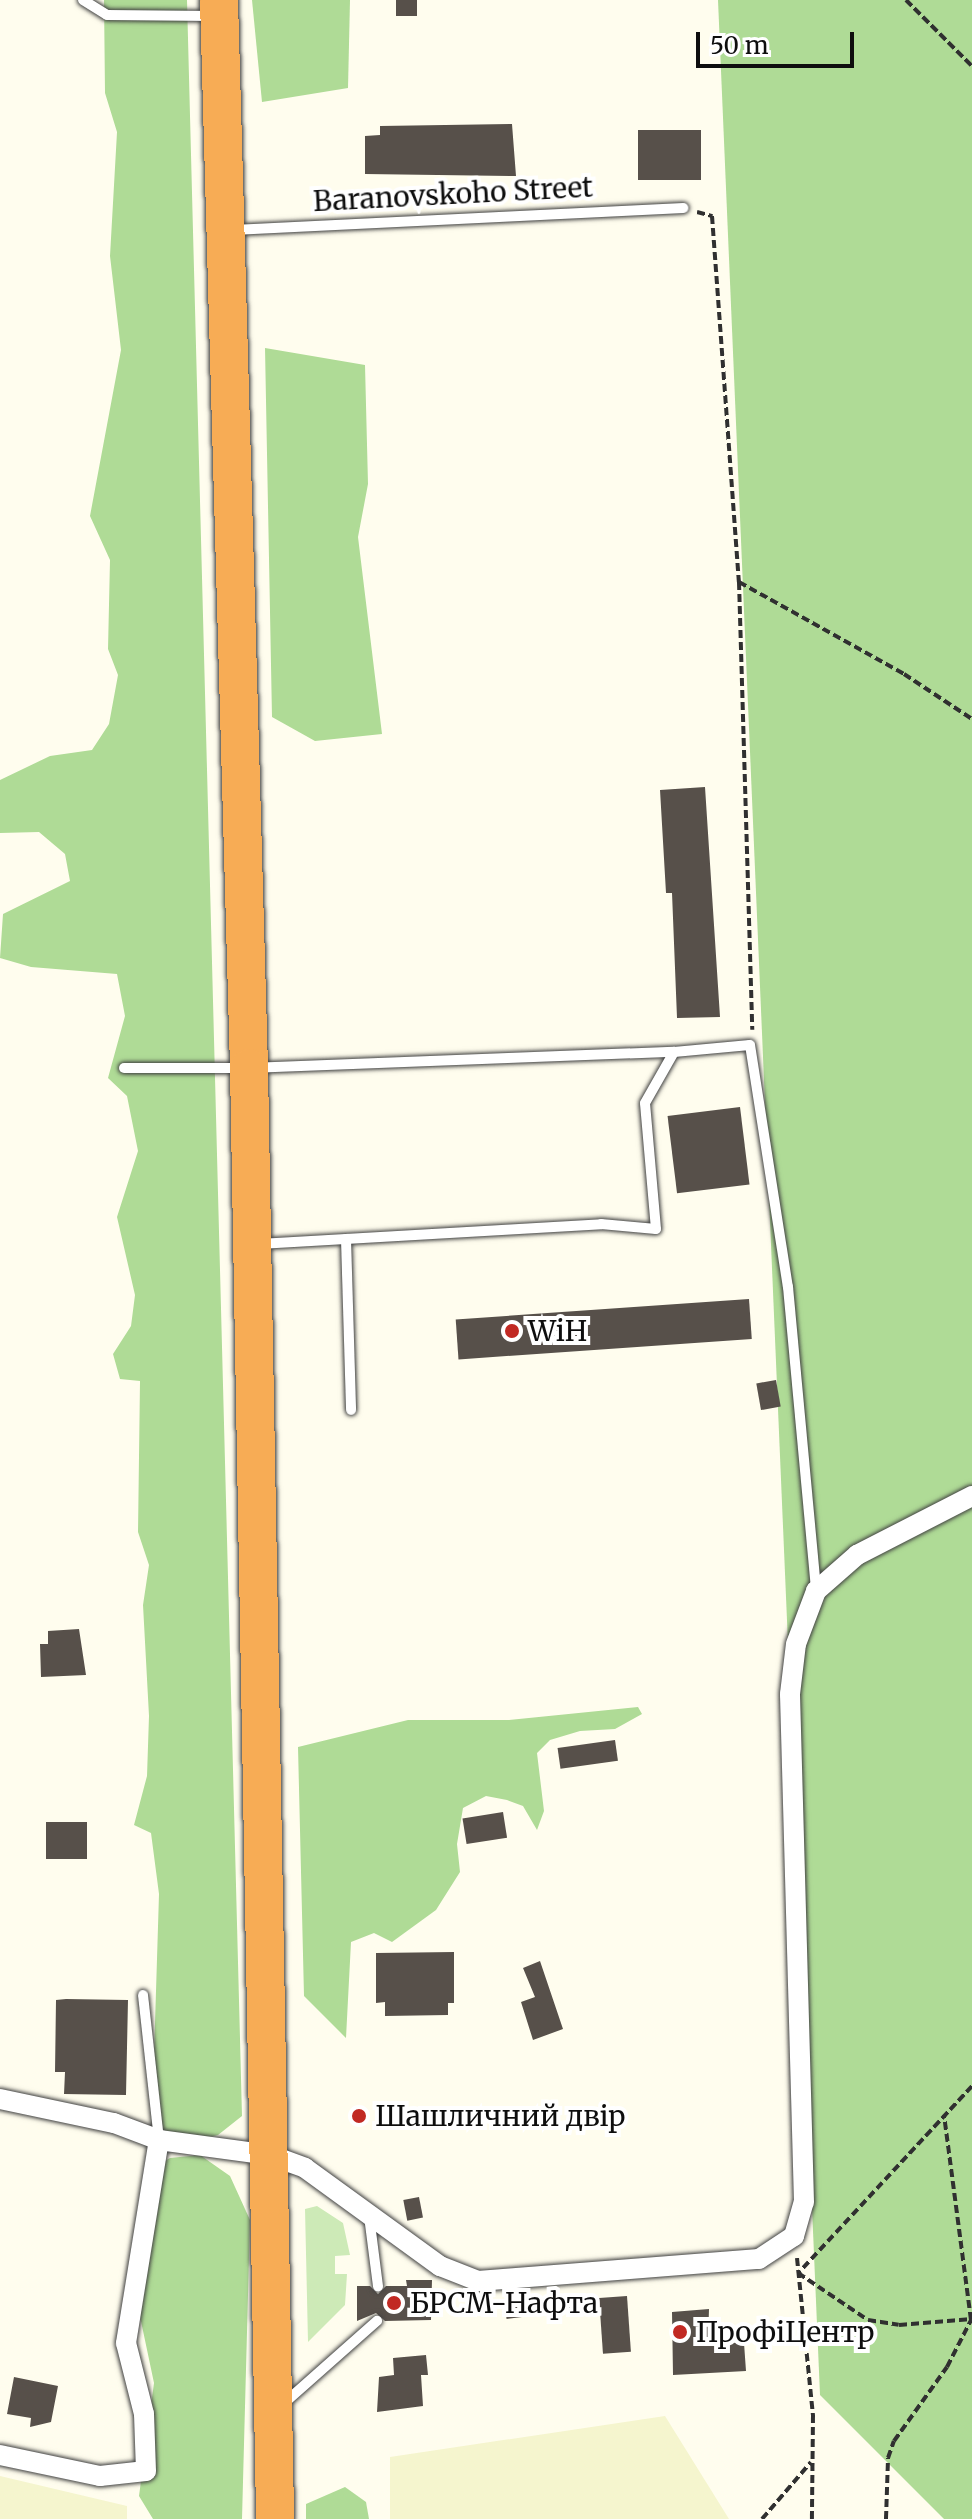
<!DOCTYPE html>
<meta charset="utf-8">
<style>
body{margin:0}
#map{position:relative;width:972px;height:2519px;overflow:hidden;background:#fffdee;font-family:Merriweather,serif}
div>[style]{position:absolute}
.farmland>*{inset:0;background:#f5f5ce}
.green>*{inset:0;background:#cdeab7}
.forest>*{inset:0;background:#afdb96}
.building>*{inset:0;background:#57504a;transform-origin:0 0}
.path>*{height:4px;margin-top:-2px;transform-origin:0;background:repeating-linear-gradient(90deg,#303030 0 8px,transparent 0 12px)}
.roads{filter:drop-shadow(0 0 2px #414141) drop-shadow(0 0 2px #414141)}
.lane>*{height:10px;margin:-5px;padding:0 5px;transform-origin:5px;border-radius:5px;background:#fff}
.street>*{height:20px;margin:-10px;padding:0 10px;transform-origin:10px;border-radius:10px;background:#fff}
.highway>*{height:38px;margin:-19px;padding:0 19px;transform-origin:19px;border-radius:19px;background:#f7ac55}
.dots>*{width:22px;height:22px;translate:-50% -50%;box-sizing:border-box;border:4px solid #fff;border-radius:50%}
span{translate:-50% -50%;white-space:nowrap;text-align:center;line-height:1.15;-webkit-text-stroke:8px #fff;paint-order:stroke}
.street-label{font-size:28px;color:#0e0e0e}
.poi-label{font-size:28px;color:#0e0e0e}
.left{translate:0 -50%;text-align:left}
.scale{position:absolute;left:696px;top:32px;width:158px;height:36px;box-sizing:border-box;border:4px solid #0e0e0e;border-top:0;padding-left:10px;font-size:24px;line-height:28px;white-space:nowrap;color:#0e0e0e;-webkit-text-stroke:6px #fff;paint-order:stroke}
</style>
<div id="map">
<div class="farmland">
<div style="clip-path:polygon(665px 2416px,729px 2519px,390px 2519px,390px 2457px)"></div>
<div style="clip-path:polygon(0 2476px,127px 2506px,127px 2519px,0 2519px)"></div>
</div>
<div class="green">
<div style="clip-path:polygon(317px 2206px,343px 2223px,350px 2255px,335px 2256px,335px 2274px,347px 2274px,345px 2305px,308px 2342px,305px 2209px)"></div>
</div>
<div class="forest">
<div style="clip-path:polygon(104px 0,187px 0,242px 2116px,218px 2135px,198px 2140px,170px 2138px,152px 2121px,159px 1894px,151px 1833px,134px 1825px,147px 1776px,149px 1716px,143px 1605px,149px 1565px,138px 1532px,140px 1381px,120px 1379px,113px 1354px,131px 1326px,135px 1295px,117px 1217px,138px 1151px,127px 1096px,108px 1078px,125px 1016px,117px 974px,31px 967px,0 958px,3px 914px,70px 881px,65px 854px,39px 832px,0 833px,0 780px,50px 756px,92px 750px,109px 724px,118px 675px,108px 649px,110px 560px,90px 516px,121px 350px,110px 256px,117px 132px,105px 93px)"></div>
<div style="clip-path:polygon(252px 0,350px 0,348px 88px,262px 102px)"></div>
<div style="clip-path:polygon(718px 0,972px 0,972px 2519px,944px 2519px,820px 2395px)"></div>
<div style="clip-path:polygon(265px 348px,365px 365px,368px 484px,358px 537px,382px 734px,315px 741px,272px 717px)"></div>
<div style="clip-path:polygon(638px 1707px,642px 1714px,615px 1729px,580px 1731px,550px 1740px,537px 1753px,544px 1811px,537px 1830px,523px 1806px,507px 1800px,486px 1796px,463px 1808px,457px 1844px,460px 1872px,436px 1910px,392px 1942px,374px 1933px,351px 1942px,346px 2038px,304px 1996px,298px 1747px,408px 1720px,509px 1720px)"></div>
<div style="clip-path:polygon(200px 2155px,230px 2176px,250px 2220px,242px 2519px,153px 2519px,139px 2496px,154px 2383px,134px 2288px,148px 2171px,170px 2158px)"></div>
<div style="clip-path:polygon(345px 2487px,366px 2502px,369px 2519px,306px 2519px,306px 2504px)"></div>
</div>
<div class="building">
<div style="left:396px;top:0;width:21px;height:16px"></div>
<div style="clip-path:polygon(512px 124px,516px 176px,365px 174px,365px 136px,380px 135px,380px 126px)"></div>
<div style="left:638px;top:130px;width:63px;height:50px"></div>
<div style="clip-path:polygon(705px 787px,720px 1017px,677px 1018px,672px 893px,666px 893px,660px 790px)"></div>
<div style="left:740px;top:1107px;width:78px;height:73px;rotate:83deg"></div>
<div style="left:749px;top:1299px;width:40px;height:294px;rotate:86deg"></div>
<div style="left:776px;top:1380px;width:27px;height:20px;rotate:80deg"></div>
<div style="clip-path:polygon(79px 1629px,86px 1675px,41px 1677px,40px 1644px,48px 1644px,48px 1631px)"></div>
<div style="left:615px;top:1740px;width:21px;height:58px;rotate:82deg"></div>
<div style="left:503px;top:1812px;width:26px;height:41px;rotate:81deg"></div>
<div style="left:87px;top:1822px;width:37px;height:41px;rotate:90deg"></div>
<div style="clip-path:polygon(454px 1952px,454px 2003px,448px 2003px,448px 2015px,385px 2016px,385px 2002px,376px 2003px,376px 1953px)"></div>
<div style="clip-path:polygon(540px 1961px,563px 2029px,533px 2040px,521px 2002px,535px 1997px,523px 1968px)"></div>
<div style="clip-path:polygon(66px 1999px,128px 2000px,126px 2095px,64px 2094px,65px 2072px,55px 2072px,56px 2000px)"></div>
<div style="left:419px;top:2197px;width:21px;height:16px;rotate:79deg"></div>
<div style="clip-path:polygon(406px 2280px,432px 2280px,431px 2320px,385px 2321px,376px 2313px,357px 2321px,357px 2286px,370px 2286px,378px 2294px,386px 2286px,407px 2286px)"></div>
<div style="left:570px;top:2294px;width:17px;height:66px;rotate:83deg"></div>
<div style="left:627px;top:2296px;width:56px;height:28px;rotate:86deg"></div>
<div style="clip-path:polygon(709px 2309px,708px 2342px,744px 2343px,746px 2371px,673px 2375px,672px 2312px)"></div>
<div style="clip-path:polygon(426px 2355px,428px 2375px,421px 2375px,423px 2406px,377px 2412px,379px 2377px,394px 2375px,393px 2358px)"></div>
<div style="clip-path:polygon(14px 2377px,58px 2386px,51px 2422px,30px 2427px,31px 2418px,7px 2414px)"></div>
</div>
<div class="path">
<div style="left:906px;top:0;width:93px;rotate:45deg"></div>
<div style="left:697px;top:212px;width:16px;rotate:15deg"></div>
<div style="left:712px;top:216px;width:367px;rotate:85.8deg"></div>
<div style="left:739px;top:582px;width:448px;rotate:88.3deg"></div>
<div style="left:739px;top:582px;width:189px;rotate:29.1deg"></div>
<div style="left:904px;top:674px;width:82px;rotate:33.5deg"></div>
<div style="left:972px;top:2086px;width:255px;rotate:132.9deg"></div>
<div style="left:798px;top:2273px;width:84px;rotate:33.9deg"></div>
<div style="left:868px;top:2320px;width:31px;rotate:9deg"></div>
<div style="left:899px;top:2325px;width:73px;rotate:-4.7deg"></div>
<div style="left:797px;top:2258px;width:158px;rotate:84.2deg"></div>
<div style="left:813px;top:2415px;width:104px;rotate:90.6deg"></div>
<div style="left:762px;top:2519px;width:75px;rotate:-49.3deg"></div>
<div style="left:886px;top:2519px;width:61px;rotate:-88.1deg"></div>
<div style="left:888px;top:2458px;width:18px;rotate:-71deg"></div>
<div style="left:894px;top:2441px;width:91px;rotate:-54.4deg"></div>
<div style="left:947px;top:2367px;width:53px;rotate:-62.9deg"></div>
<div style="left:971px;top:2320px;width:207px;rotate:-97.5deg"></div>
</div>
<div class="roads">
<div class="lane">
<div style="left:83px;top:0;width:28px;rotate:32deg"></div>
<div style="left:107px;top:15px;width:106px;rotate:0.5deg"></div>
<div style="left:233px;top:230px;width:451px;rotate:-2.8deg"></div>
<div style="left:124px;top:1068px;width:125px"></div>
<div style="left:249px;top:1068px;width:425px;rotate:-2.2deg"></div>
<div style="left:674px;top:1052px;width:76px;rotate:-5.3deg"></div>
<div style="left:750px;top:1045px;width:245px;rotate:81.1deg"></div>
<div style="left:788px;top:1287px;width:305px;rotate:84.7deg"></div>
<div style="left:346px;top:1239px;width:171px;rotate:88.3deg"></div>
<div style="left:259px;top:1244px;width:343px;rotate:-3.3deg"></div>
<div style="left:601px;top:1224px;width:55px;rotate:5.2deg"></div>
<div style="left:656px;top:1229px;width:126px;rotate:-95deg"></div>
<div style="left:645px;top:1103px;width:59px;rotate:-60.4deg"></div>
<div style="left:143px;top:1995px;width:146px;rotate:83.7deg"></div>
<div style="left:369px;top:2216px;width:71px;rotate:82.7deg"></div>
<div style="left:282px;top:2405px;width:127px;rotate:-41.5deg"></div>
</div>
<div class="street">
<div style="left:0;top:2099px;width:116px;rotate:11.9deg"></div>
<div style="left:114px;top:2123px;width:48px;rotate:20.7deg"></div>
<div style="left:159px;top:2140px;width:112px;rotate:7.7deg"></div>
<div style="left:270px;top:2155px;width:37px;rotate:20deg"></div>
<div style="left:305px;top:2168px;width:167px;rotate:36deg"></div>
<div style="left:440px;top:2266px;width:41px;rotate:21.5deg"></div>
<div style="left:478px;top:2281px;width:282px;rotate:-4.5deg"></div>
<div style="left:759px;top:2259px;width:42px;rotate:-33.3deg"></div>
<div style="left:794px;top:2236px;width:35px;rotate:-74deg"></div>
<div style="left:804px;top:2202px;width:508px;rotate:-91.58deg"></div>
<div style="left:790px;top:1694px;width:50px;rotate:-83.2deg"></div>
<div style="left:796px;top:1644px;width:57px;rotate:-69.3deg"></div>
<div style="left:816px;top:1591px;width:55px;rotate:-41.3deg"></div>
<div style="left:857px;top:1555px;width:129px;rotate:-27.2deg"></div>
<div style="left:0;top:2455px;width:102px;rotate:11.9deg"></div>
<div style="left:100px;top:2476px;width:46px;rotate:-6.2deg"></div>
<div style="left:146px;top:2471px;width:57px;rotate:-92deg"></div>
<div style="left:144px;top:2414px;width:73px;rotate:-104.2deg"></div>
<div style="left:126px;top:2343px;width:206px;rotate:-80.8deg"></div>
</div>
<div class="highway">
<div style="left:219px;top:0;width:1068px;rotate:88.39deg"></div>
<div style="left:249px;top:1068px;width:1451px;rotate:88.97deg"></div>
</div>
</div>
<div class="dots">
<div style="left:512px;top:1331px;background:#c12923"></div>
<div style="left:359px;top:2116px;background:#c12923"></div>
<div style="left:394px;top:2303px;background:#c12923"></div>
<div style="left:680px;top:2332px;background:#c12923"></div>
</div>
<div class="street-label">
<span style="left:453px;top:194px;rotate:-3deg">Baranovskoho Street</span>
</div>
<div class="poi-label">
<span class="left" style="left:528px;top:1331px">WiH</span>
<span class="left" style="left:375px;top:2116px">Шашличний двір</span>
<span class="left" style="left:410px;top:2303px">БРСМ-Нафта</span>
<span class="left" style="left:696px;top:2332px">ПрофіЦентр</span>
</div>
<div class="scale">50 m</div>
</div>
